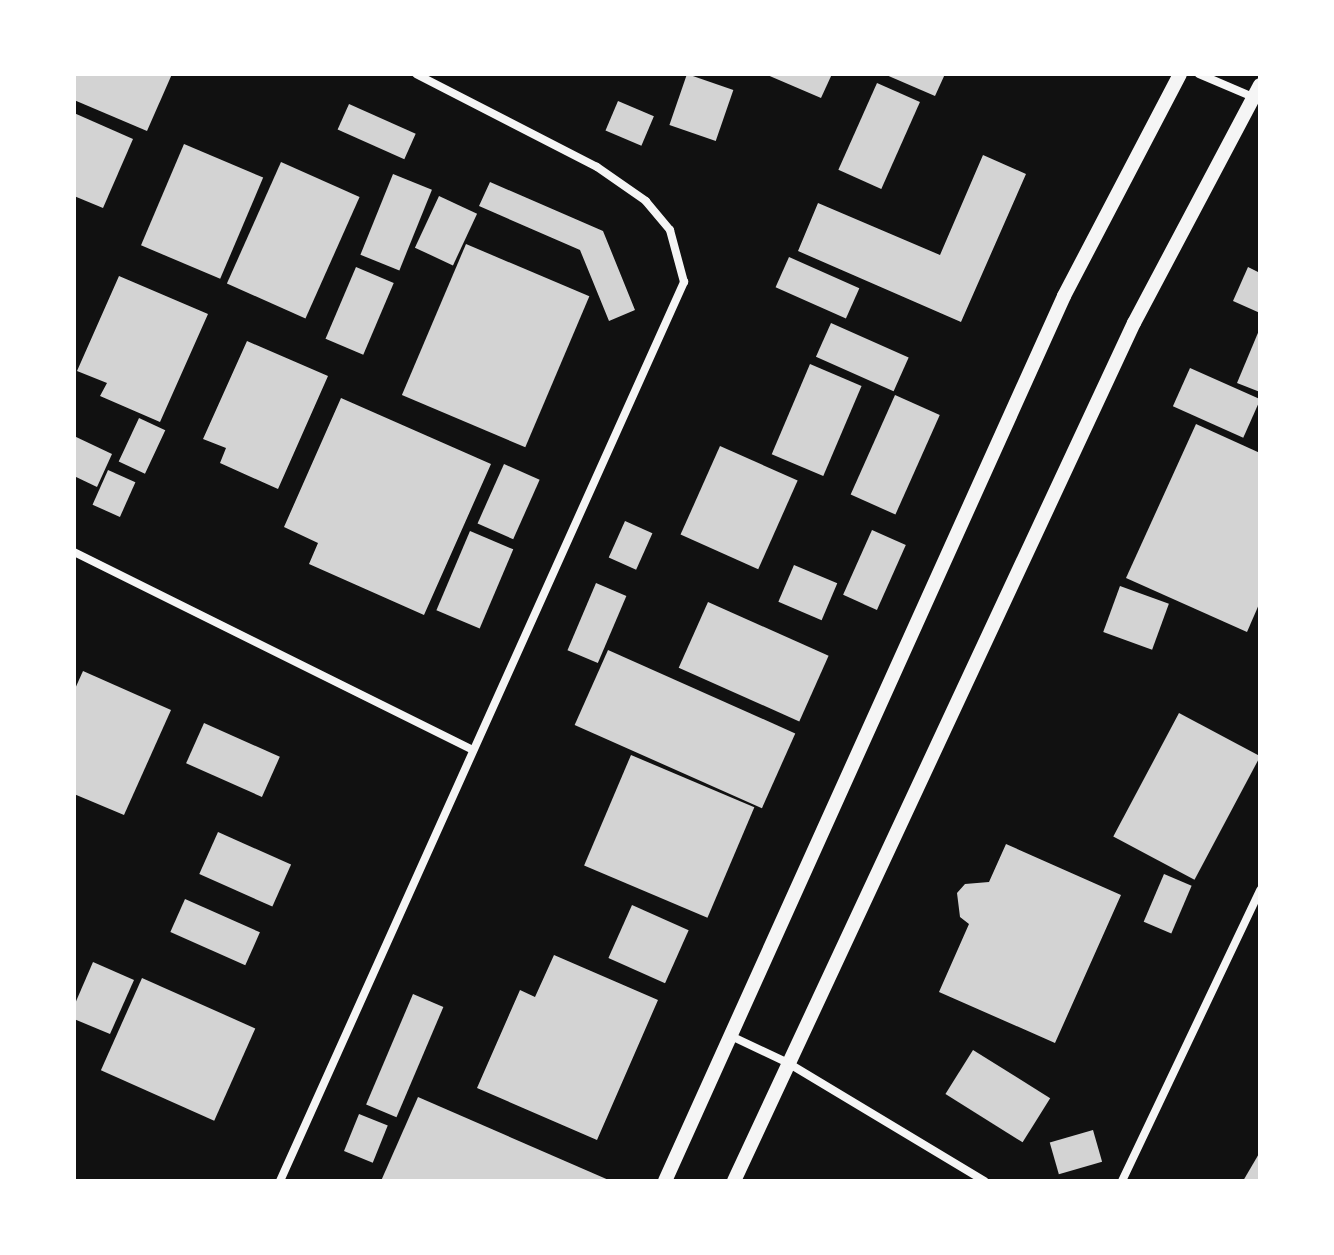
<!DOCTYPE html>
<style>
body{margin:0}
#map{position:relative;width:1334px;height:1255px;overflow:hidden;background:#111;font-family:"IBM Plex Serif",serif}
div>[style]{position:absolute}
.building>*{inset:0;background:#d3d3d3;transform-origin:0 0}
.minor>*{height:8px;margin:-4px;padding:0 4px;transform-origin:4px;border-radius:4px;background:#f5f5f5}
.tertiary>*{height:14px;margin:-7px;padding:0 7px;transform-origin:7px;border-radius:7px;background:#f5f5f5}
span{translate:-50% -50%;white-space:nowrap;text-align:center;line-height:1.15;-webkit-text-stroke:8px #fff;paint-order:stroke}
.frame{position:absolute;inset:0;border:76px solid #fff;pointer-events:none}
</style>
<div id="map">
<div class="building">
<div style="clip-path:polygon(74px 74px,172px 74px,147px 131px,74px 100px)"></div>
<div style="left:687px;top:74px;width:49px;height:54px;rotate:19deg"></div>
<div style="clip-path:polygon(765px 74px,832px 74px,821px 98px)"></div>
<div style="clip-path:polygon(884px 74px,945px 74px,935px 96px)"></div>
<div style="left:877px;top:83px;width:47px;height:95px;rotate:24deg"></div>
<div style="left:618px;top:101px;width:39px;height:32px;rotate:23deg"></div>
<div style="left:349px;top:104px;width:73px;height:28px;rotate:24deg"></div>
<div style="clip-path:polygon(74px 113px,133px 139px,103px 208px,74px 196px)"></div>
<div style="left:184px;top:144px;width:86px;height:110px;rotate:23deg"></div>
<div style="clip-path:polygon(983px 155px,1026px 174px,961px 322px,798px 251px,818px 203px,940px 255px)"></div>
<div style="left:281px;top:162px;width:86px;height:133px;rotate:24deg"></div>
<div style="left:393px;top:174px;width:42px;height:87px;rotate:22deg"></div>
<div style="clip-path:polygon(490px 182px,603px 231px,635px 310px,609px 321px,580px 250px,479px 206px)"></div>
<div style="left:439px;top:196px;width:42px;height:57px;rotate:25deg"></div>
<div style="left:466px;top:244px;width:134px;height:164px;rotate:23deg"></div>
<div style="left:789px;top:257px;width:77px;height:33px;rotate:24deg"></div>
<div style="left:356px;top:267px;width:41px;height:78px;rotate:23deg"></div>
<div style="clip-path:polygon(1248px 267px,1260px 273px,1260px 313px,1233px 301px)"></div>
<div style="clip-path:polygon(119px 276px,208px 314px,160px 422px,100px 396px,107px 383px,77px 371px)"></div>
<div style="left:831px;top:323px;width:85px;height:37px;rotate:24deg"></div>
<div style="clip-path:polygon(1260px 328px,1260px 392px,1237px 383px)"></div>
<div style="clip-path:polygon(247px 341px,328px 376px,278px 489px,220px 463px,226px 448px,203px 439px)"></div>
<div style="left:810px;top:364px;width:56px;height:98px;rotate:23deg"></div>
<div style="left:1190px;top:368px;width:77px;height:42px;rotate:24deg"></div>
<div style="left:895px;top:395px;width:49px;height:109px;rotate:24deg"></div>
<div style="clip-path:polygon(341px 398px,491px 464px,424px 615px,309px 564px,318px 543px,284px 527px)"></div>
<div style="left:139px;top:418px;width:29px;height:48px;rotate:25deg"></div>
<div style="clip-path:polygon(1196px 424px,1260px 453px,1260px 602px,1247px 632px,1126px 578px)"></div>
<div style="clip-path:polygon(74px 436px,112px 454px,97px 487px,74px 476px)"></div>
<div style="left:720px;top:446px;width:85px;height:97px;rotate:24deg"></div>
<div style="left:504px;top:464px;width:39px;height:65px;rotate:24deg"></div>
<div style="left:108px;top:470px;width:30px;height:38px;rotate:24deg"></div>
<div style="left:625px;top:521px;width:30px;height:40px;rotate:24deg"></div>
<div style="left:872px;top:530px;width:37px;height:71px;rotate:24deg"></div>
<div style="left:470px;top:531px;width:47px;height:86px;rotate:23deg"></div>
<div style="left:794px;top:565px;width:47px;height:40px;rotate:23deg"></div>
<div style="left:596px;top:583px;width:33px;height:73px;rotate:23deg"></div>
<div style="left:1120px;top:586px;width:52px;height:49px;rotate:20deg"></div>
<div style="left:708px;top:602px;width:132px;height:72px;rotate:24deg"></div>
<div style="left:608px;top:650px;width:205px;height:82px;rotate:24deg"></div>
<div style="clip-path:polygon(83px 671px,171px 710px,124px 815px,74px 794px,74px 691px)"></div>
<div style="left:1179px;top:713px;width:92px;height:140px;rotate:28deg"></div>
<div style="left:204px;top:723px;width:83px;height:44px;rotate:24deg"></div>
<div style="left:631px;top:755px;width:134px;height:120px;rotate:23deg"></div>
<div style="left:218px;top:832px;width:80px;height:46px;rotate:24deg"></div>
<div style="clip-path:polygon(1006px 844px,1121px 895px,1055px 1043px,939px 992px,969px 924px,960px 917px,957px 893px,965px 884px,989px 882px)"></div>
<div style="left:1164px;top:874px;width:30px;height:52px;rotate:23deg"></div>
<div style="left:185px;top:899px;width:82px;height:36px;rotate:24deg"></div>
<div style="left:632px;top:905px;width:62px;height:58px;rotate:24deg"></div>
<div style="clip-path:polygon(554px 955px,658px 1000px,597px 1140px,477px 1088px,520px 990px,535px 997px)"></div>
<div style="clip-path:polygon(93px 962px,134px 980px,110px 1034px,74px 1019px,74px 1006px)"></div>
<div style="left:142px;top:978px;width:124px;height:101px;rotate:24deg"></div>
<div style="left:413px;top:994px;width:33px;height:120px;rotate:23deg"></div>
<div style="left:973px;top:1050px;width:91px;height:52px;rotate:32deg"></div>
<div style="clip-path:polygon(418px 1097px,611px 1181px,381px 1181px)"></div>
<div style="left:359px;top:1114px;width:31px;height:40px;rotate:22deg"></div>
<div style="left:1093px;top:1130px;width:33px;height:45px;rotate:74deg"></div>
<div style="clip-path:polygon(1260px 1152px,1260px 1181px,1243px 1181px)"></div>
</div>
<div class="minor">
<div style="left:1199px;top:74px;width:59px;rotate:23.1deg"></div>
<div style="left:74px;top:552px;width:442px;rotate:26.4deg"></div>
<div style="left:731px;top:1036px;width:63px;rotate:25.3deg"></div>
<div style="left:788px;top:1063px;width:229px;rotate:31deg"></div>
<div style="left:280px;top:1181px;width:986px;rotate:-65.8deg"></div>
<div style="left:684px;top:282px;width:54px;rotate:-105.1deg"></div>
<div style="left:670px;top:230px;width:38px;rotate:-130deg"></div>
<div style="left:646px;top:201px;width:60px;rotate:-145.2deg"></div>
<div style="left:597px;top:167px;width:203px;rotate:-152.8deg"></div>
<div style="left:1122px;top:1181px;width:322px;rotate:-64.6deg"></div>
</div>
<div class="tertiary">
<div style="left:665px;top:1181px;width:971px;rotate:-65.73deg"></div>
<div style="left:1064px;top:296px;width:250px;rotate:-62.4deg"></div>
<div style="left:734px;top:1181px;width:947px;rotate:-65.01deg"></div>
<div style="left:1134px;top:323px;width:269px;rotate:-62.1deg"></div>
</div>
<div class="frame"></div>
</div>
